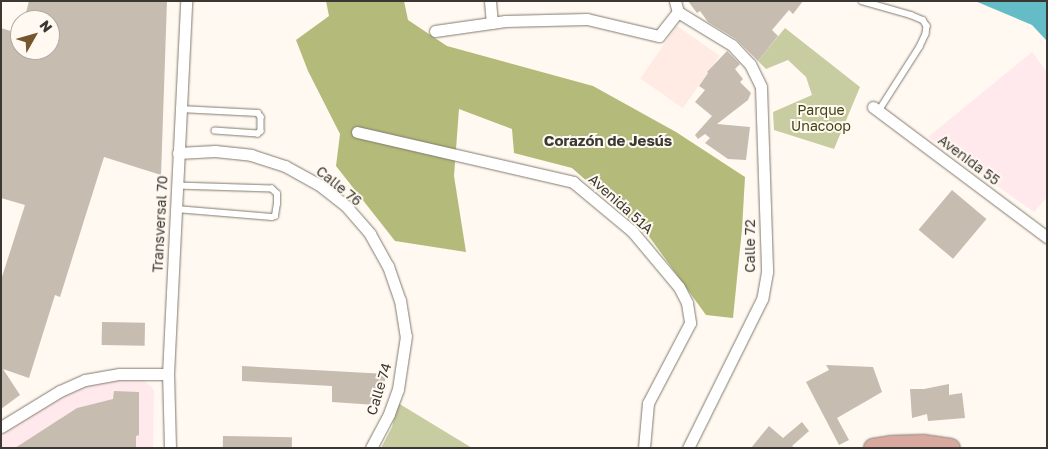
<!DOCTYPE html>
<meta charset="utf-8">
<style>
body{margin:0}
#map{position:relative;width:1048px;height:449px;overflow:hidden;background:#fff9f1;font-family:"Golos Text",sans-serif}
div>[style]{position:absolute}
.commercial>*{inset:0;background:#ffe9ec}
.education>*{inset:0;background:#ffebe4;transform-origin:0 0}
.green>*{inset:0;background:#c7cca1}
.forest>*{inset:0;background:#b4ba79}
.water>*{inset:0;background:#64bdc6}
.building>*{inset:0;background:#c6bcb0;transform-origin:0 0}
.roads{filter:drop-shadow(0 0 1px #827a6e) drop-shadow(0 0 1px #827a6e)}
.service>*{height:5.5px;margin:-2.75px;padding:0 2.75px;transform-origin:2.75px;border-radius:2.75px;background:#fff}
.minor>*{height:11px;margin:-5.5px;padding:0 5.5px;transform-origin:5.5px;border-radius:5.5px;background:#fff}
.primary>*{height:18px;margin:-9px;padding:0 9px;transform-origin:9px;border-radius:9px;background:#d9a9a0}
span{translate:-50% -50%;white-space:nowrap;text-align:center;line-height:1.15;-webkit-text-stroke:4px #fff9f1;paint-order:stroke}
.park-label{font-size:14px;color:#404311}
.street-label{font-size:14px;color:#3b3833}
.neighbourhood-label{font-size:15px;color:#3b3833;font-weight:700}
.frame{position:absolute;inset:0;border:2px solid #3b3833;pointer-events:none}
.north{position:absolute;left:10px;top:10px;width:50px;height:50px;box-sizing:border-box;background:#fff9f1;border:1px solid #b1aca5;border-radius:50%;rotate:52deg;font-size:14px;font-weight:700;line-height:20px;text-align:center;color:#3b3833}
.north::after{content:'';display:block;margin:auto;width:18px;height:22px;background:#76562c;clip-path:polygon(50% 0,100% 100%,50% 72%,0 100%)}
</style>
<div id="map">
<div class="commercial">
<div style="clip-path:polygon(1032px 52px,1047px 72px,1047px 197px,1034px 212px,928px 137px)"></div>
<div style="clip-path:polygon(113px 380px,143px 380px,151px 386px,154px 391px,153px 448px,1px 448px,1px 430px,85px 383px)"></div>
</div>
<div class="education">
<div style="left:677px;top:26px;width:52px;height:64px;rotate:35deg"></div>
</div>
<div class="green">
<div style="clip-path:polygon(785px 28px,860px 87px,834px 149px,774px 130px,773px 112px,812px 95px,806px 77px,788px 60px,766px 69px,758px 61px)"></div>
<div style="clip-path:polygon(398px 403px,472px 448px,381px 448px,392px 427px)"></div>
</div>
<div class="forest">
<div style="clip-path:polygon(326px 1px,404px 1px,408px 20px,447px 46px,593px 86px,676px 132px,745px 177px,742px 229px,733px 318px,706px 315px,648px 235px,572px 168px,514px 153px,512px 129px,459px 109px,454px 176px,466px 252px,395px 241px,336px 166px,340px 134px,308px 71px,296px 40px,329px 16px)"></div>
</div>
<div class="water">
<div style="clip-path:polygon(975px 1px,1047px 1px,1047px 41px,1032px 25px)"></div>
</div>
<div class="building">
<div style="clip-path:polygon(29px 1px,167px 1px,161px 175px,104px 157px,60px 297px,55px 295px,29px 378px,3px 369px,20px 395px,1px 409px,1px 280px,25px 205px,1px 198px,1px 28px,20px 34px,20px 50px,50px 50px,50px 20px,24px 20px)"></div>
<div style="clip-path:polygon(688px 1px,803px 1px,793px 14px,789px 10px,772px 30px,778px 36px,758px 61px,736px 39px,708px 22px,700px 11px,697px 13px)"></div>
<div style="clip-path:polygon(727px 51px,740px 64px,735px 69px,743px 79px,740px 82px,751px 93px,748px 100px,717px 124px,750px 127px,746px 160px,728px 159px,705px 143px,710px 138px,705px 134px,698px 139px,695px 135px,712px 116px,695px 102px,705px 90px,699px 86px,708px 73px,707px 72px)"></div>
<div style="left:952px;top:190px;width:45px;height:52px;rotate:40deg"></div>
<div style="left:102px;top:322px;width:43px;height:23px;rotate:1deg"></div>
<div style="clip-path:polygon(826px 365px,873px 367px,882px 392px,837px 418px,849px 440px,839px 445px,806px 382px,829px 370px)"></div>
<div style="clip-path:polygon(242px 366px,387px 374px,383px 386px,379px 385px,379px 389px,377px 389px,376px 405px,332px 402px,332px 386px,242px 381px)"></div>
<div style="clip-path:polygon(949px 384px,949px 395px,962px 393px,965px 418px,928px 421px,927px 414px,912px 418px,910px 389px,924px 389px)"></div>
<div style="clip-path:polygon(114px 391px,139px 392px,139px 435px,136px 436px,136px 448px,15px 448px,77px 408px,113px 399px)"></div>
<div style="clip-path:polygon(802px 422px,809px 431px,792px 446px,795px 448px,751px 448px,769px 426px,783px 438px)"></div>
<div style="left:223px;top:436px;width:69px;height:12px;rotate:1deg"></div>
</div>
<div class="roads">
<div class="service">
<div style="left:862px;top:1px;width:51px;rotate:15.9deg"></div>
<div style="left:911px;top:15px;width:13px;rotate:23deg"></div>
<div style="left:923px;top:20px;width:7px;rotate:56deg"></div>
<div style="left:927px;top:26px;width:8px;rotate:97deg"></div>
<div style="left:926px;top:34px;width:14px;rotate:115deg"></div>
<div style="left:920px;top:47px;width:76px;rotate:122.6deg"></div>
<div style="left:180px;top:109px;width:78px;rotate:2.9deg"></div>
<div style="left:258px;top:113px;width:5px;rotate:53deg"></div>
<div style="left:261px;top:117px;width:14px;rotate:90deg"></div>
<div style="left:261px;top:131px;width:4px;rotate:135deg"></div>
<div style="left:258px;top:134px;width:43px;rotate:-176deg"></div>
<div style="left:176px;top:209px;width:96px;rotate:4.8deg"></div>
<div style="left:272px;top:217px;width:3px;rotate:-18deg"></div>
<div style="left:275px;top:216px;width:12px;rotate:-81deg"></div>
<div style="left:277px;top:204px;width:10px;rotate:-90deg"></div>
<div style="left:277px;top:194px;width:7px;rotate:-135deg"></div>
<div style="left:272px;top:189px;width:95px;rotate:-178.2deg"></div>
</div>
<div class="minor">
<div style="left:490px;top:1px;width:22px;rotate:85deg"></div>
<div style="left:675px;top:1px;width:11px;rotate:75deg"></div>
<div style="left:678px;top:12px;width:63px;rotate:31.4deg"></div>
<div style="left:732px;top:45px;width:26px;rotate:47deg"></div>
<div style="left:750px;top:64px;width:25px;rotate:64deg"></div>
<div style="left:761px;top:87px;width:185px;rotate:88.1deg"></div>
<div style="left:767px;top:272px;width:27px;rotate:100deg"></div>
<div style="left:762px;top:299px;width:166px;rotate:116.4deg"></div>
<div style="left:435px;top:31px;width:71px;rotate:-8.1deg"></div>
<div style="left:505px;top:21px;width:82px;rotate:-1.4deg"></div>
<div style="left:587px;top:19px;width:74px;rotate:13.3deg"></div>
<div style="left:659px;top:36px;width:31px;rotate:-52deg"></div>
<div style="left:873px;top:107px;width:217px;rotate:36.8deg"></div>
<div style="left:357px;top:132px;width:222px;rotate:13deg"></div>
<div style="left:573px;top:182px;width:77px;rotate:39.7deg"></div>
<div style="left:632px;top:231px;width:73px;rotate:50deg"></div>
<div style="left:679px;top:287px;width:18px;rotate:63deg"></div>
<div style="left:687px;top:303px;width:20px;rotate:81deg"></div>
<div style="left:690px;top:323px;width:90px;rotate:117.7deg"></div>
<div style="left:648px;top:403px;width:45px;rotate:95.1deg"></div>
<div style="left:178px;top:153px;width:37px;rotate:-3deg"></div>
<div style="left:215px;top:151px;width:36px;rotate:6deg"></div>
<div style="left:251px;top:155px;width:36px;rotate:18deg"></div>
<div style="left:285px;top:166px;width:38px;rotate:29deg"></div>
<div style="left:318px;top:184px;width:36px;rotate:38deg"></div>
<div style="left:346px;top:206px;width:37px;rotate:49deg"></div>
<div style="left:370px;top:234px;width:37px;rotate:61deg"></div>
<div style="left:388px;top:266px;width:36px;rotate:71deg"></div>
<div style="left:400px;top:300px;width:36px;rotate:81deg"></div>
<div style="left:406px;top:336px;width:54px;rotate:98.6deg"></div>
<div style="left:398px;top:389px;width:27px;rotate:110deg"></div>
<div style="left:389px;top:414px;width:38px;rotate:118deg"></div>
<div style="left:1px;top:427px;width:69px;rotate:-31.4deg"></div>
<div style="left:60px;top:391px;width:27px;rotate:-24deg"></div>
<div style="left:85px;top:380px;width:35px;rotate:-10deg"></div>
<div style="left:119px;top:374px;width:49px"></div>
<div style="left:170px;top:448px;width:74px;rotate:-91.5deg"></div>
<div style="left:168px;top:374px;width:373px;rotate:-87.2deg"></div>
</div>
<div class="primary">
<div style="left:873px;top:448px;width:18px;rotate:-9deg"></div>
<div style="left:891px;top:445px;width:32px;rotate:-2deg"></div>
<div style="left:923px;top:444px;width:28px;rotate:8deg"></div>
</div>
</div>
<div class="park-label">
<span style="left:821px;top:118px">Parque<br>Unacoop</span>
</div>
<div class="street-label">
<span style="left:969px;top:160px;rotate:37deg">Avenida 55</span>
<span style="left:339px;top:186px;rotate:39deg">Calle 76</span>
<span style="left:621px;top:204px;rotate:42deg">Avenida 51A</span>
<span style="left:160px;top:224px;rotate:-87deg">Transversal 70</span>
<span style="left:750px;top:246px;rotate:-90deg">Calle 72</span>
<span style="left:379px;top:389px;rotate:-73deg">Calle 74</span>
</div>
<div class="neighbourhood-label">
<span style="left:608px;top:141px">Corazón de Jesús</span>
</div>
<div class="frame"></div>
<div class="north">N</div>
</div>
